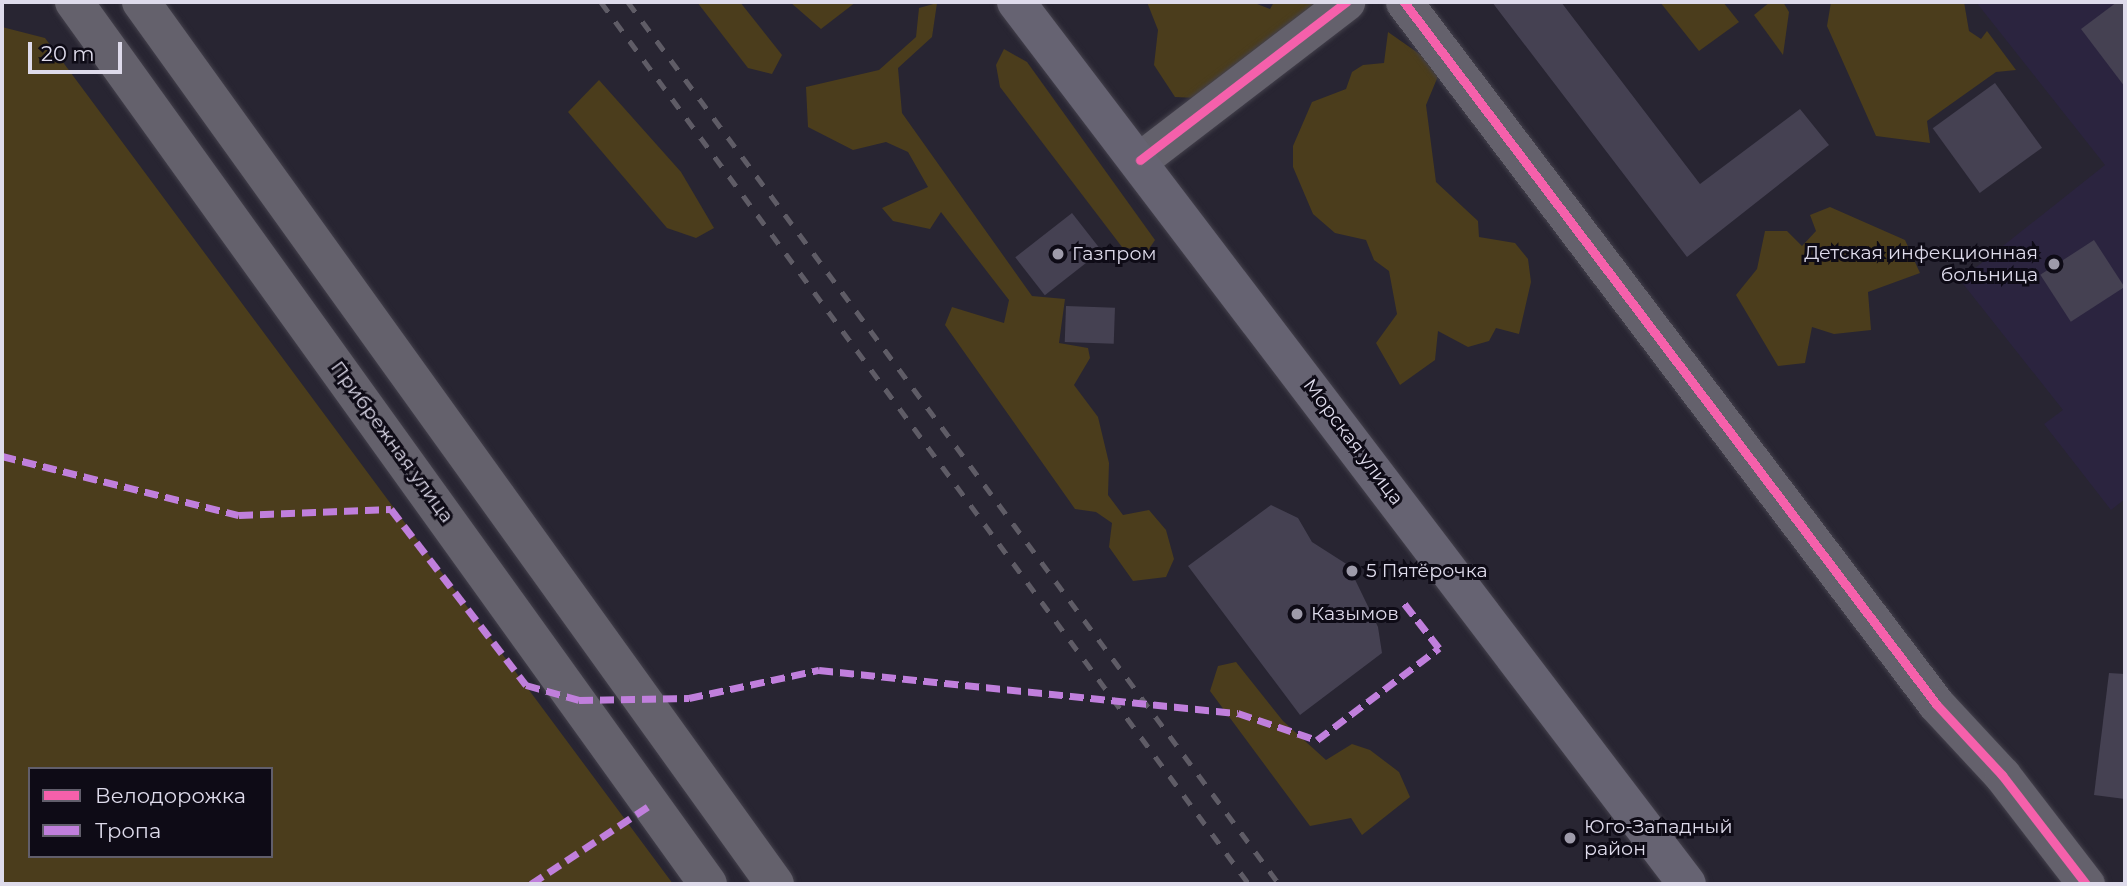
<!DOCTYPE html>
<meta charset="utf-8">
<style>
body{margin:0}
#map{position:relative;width:2127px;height:886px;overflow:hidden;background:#282532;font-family:Montserrat,sans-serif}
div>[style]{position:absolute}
.built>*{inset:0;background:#2b243f}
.green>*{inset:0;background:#4b3d1c}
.building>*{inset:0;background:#454152;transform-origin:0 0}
.roads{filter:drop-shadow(0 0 2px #43404b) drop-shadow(0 0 2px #43404b)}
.minor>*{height:37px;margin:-18.5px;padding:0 18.5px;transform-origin:18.5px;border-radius:18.5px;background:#64616c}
.secondary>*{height:38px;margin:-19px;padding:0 19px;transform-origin:19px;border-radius:19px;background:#64616c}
.primary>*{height:38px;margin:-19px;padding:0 19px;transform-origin:19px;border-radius:19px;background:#666372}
.rail>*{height:5px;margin-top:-2.5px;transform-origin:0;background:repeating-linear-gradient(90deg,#5f5c66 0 12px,transparent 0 24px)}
.quiet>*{height:7px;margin-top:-3.5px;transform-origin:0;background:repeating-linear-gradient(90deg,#c07fdc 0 14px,transparent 0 21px)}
.cycleway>*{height:9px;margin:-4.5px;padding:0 4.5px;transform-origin:4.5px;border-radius:4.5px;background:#f560ab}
.dots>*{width:19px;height:19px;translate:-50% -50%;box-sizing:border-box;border:4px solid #0e0b16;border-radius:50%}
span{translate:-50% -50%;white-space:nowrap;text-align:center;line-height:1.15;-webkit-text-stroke:6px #0e0b16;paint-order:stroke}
.poi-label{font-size:19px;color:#dedbeb}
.right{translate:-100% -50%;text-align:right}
.left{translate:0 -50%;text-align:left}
.street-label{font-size:19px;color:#dedbeb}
.frame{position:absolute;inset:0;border:4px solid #dedbeb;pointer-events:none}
.legend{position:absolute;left:28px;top:767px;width:245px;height:91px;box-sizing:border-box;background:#0e0b16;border:2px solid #615e6b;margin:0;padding:9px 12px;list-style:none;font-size:21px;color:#dedbeb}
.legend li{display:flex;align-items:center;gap:14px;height:35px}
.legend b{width:35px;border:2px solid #615e6b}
.scale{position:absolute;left:28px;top:42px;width:94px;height:32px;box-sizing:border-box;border:4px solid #dedbeb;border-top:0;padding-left:9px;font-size:21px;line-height:24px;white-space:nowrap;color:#dedbeb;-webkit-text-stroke:5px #0e0b16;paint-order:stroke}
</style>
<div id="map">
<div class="built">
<div style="clip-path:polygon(1976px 2px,2125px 2px,2125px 499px,2111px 510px,2044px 424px,2063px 410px,1960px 280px,2105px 165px)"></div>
</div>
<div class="green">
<div style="clip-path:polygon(697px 2px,740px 2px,782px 55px,772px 74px,748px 68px)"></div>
<div style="clip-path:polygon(790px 2px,856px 2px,821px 29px)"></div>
<div style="clip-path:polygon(1147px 2px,1252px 2px,1270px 9px,1274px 2px,1323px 2px,1196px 98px,1175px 97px,1154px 65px,1158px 30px)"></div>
<div style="clip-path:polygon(1660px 2px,1723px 2px,1739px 22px,1699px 51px)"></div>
<div style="clip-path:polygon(1770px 2px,1783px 2px,1789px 12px,1783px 55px,1754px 15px)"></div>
<div style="clip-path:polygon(1831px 2px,1964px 2px,1969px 31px,1981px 39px,1987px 31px,2016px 70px,1996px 72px,1927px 121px,1930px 143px,1876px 136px,1827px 26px)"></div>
<div style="clip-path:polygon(937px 3px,932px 37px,898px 68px,902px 113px,1032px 296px,1065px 299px,1059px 343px,1088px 348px,1090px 358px,1074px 385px,1098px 417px,1109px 463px,1108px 495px,1123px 515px,1149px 510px,1166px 530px,1174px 559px,1166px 577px,1133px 581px,1109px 547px,1112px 523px,1096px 512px,1075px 509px,945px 325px,952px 307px,1004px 323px,1009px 300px,941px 212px,930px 229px,893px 221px,882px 208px,928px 187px,908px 152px,886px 142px,853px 150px,808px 127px,806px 87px,879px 70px,916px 37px,919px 8px)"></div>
<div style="clip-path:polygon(evenodd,2px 27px,45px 38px,673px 884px,2px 884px,2px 27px,30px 769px,271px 769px,271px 856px,30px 856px,30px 769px)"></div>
<div style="clip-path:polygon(1388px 32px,1441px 69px,1426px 105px,1436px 182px,1478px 221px,1479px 237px,1515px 243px,1528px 259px,1531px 282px,1519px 334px,1496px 328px,1489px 341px,1468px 347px,1438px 331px,1435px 360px,1400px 385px,1376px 343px,1397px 314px,1389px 271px,1374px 260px,1366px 240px,1335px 233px,1313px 214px,1293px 167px,1293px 146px,1312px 102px,1346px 89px,1352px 72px,1363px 65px,1384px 63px)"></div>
<div style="clip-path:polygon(1004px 49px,1027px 62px,1155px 240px,1147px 252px,1122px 247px,1000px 87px,996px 65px)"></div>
<div style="clip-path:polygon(599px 80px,681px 172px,714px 228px,696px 238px,667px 228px,568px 112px)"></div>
<div style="clip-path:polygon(1830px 207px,1905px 240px,1920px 273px,1868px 292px,1871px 330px,1834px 334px,1812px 327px,1805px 363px,1778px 366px,1736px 295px,1757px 269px,1765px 231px,1787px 231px,1802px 246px,1816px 231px,1810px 215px)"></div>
<div style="clip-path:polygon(1236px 662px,1283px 721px,1326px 760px,1352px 744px,1370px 750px,1399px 772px,1410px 797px,1362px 835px,1351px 818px,1310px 826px,1210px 691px,1218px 666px)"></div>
</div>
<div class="building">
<div style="clip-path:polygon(1492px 2px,1561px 2px,1700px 184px,1800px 109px,1829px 145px,1687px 257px)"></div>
<div style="clip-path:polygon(2117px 2px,2125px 2px,2125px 87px,2081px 29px)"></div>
<div style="left:1995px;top:83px;width:80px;height:77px;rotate:54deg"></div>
<div style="left:1072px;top:213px;width:48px;height:72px;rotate:52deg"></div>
<div style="left:2094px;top:240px;width:56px;height:64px;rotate:57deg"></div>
<div style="left:1066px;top:306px;width:49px;height:36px;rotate:2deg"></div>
<div style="clip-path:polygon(1271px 505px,1298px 518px,1312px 542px,1348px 565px,1378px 627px,1382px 653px,1300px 715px,1188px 566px)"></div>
<div style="clip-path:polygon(2109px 673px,2125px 674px,2125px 799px,2094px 795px)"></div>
</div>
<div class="roads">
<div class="minor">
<div style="left:1404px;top:2px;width:881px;rotate:52.84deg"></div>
<div style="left:1936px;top:704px;width:97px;rotate:47.1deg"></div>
<div style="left:2002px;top:775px;width:138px;rotate:52.4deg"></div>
<div style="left:1140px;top:160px;width:260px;rotate:-37.5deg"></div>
</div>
<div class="secondary">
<div style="left:74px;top:2px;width:1086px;rotate:54.29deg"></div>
<div style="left:141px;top:2px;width:1086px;rotate:54.29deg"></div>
</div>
<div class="primary">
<div style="left:1016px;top:2px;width:1108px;rotate:52.74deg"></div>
</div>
</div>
<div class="rail">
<div style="left:601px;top:2px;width:1094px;rotate:53.7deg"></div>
<div style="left:628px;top:2px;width:1096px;rotate:53.57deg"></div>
</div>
<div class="quiet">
<div style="left:2px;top:456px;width:244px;rotate:14deg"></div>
<div style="left:239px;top:515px;width:152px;rotate:-2.3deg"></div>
<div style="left:391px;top:509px;width:222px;rotate:52.5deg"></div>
<div style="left:526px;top:685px;width:55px;rotate:15.8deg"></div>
<div style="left:579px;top:700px;width:110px;rotate:-1deg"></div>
<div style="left:689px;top:698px;width:133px;rotate:-12.2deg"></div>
<div style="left:819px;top:670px;width:421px;rotate:5.9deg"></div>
<div style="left:1238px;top:713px;width:83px;rotate:18.9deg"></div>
<div style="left:1317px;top:740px;width:153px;rotate:-37deg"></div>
<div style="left:1439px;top:648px;width:57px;rotate:-127.9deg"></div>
<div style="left:531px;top:884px;width:145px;rotate:-33.5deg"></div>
</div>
<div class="cycleway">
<div style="left:1404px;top:2px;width:881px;rotate:52.84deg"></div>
<div style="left:1936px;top:704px;width:97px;rotate:47.1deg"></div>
<div style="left:2002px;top:775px;width:138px;rotate:52.4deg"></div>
<div style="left:1140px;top:160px;width:260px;rotate:-37.5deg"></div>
</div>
<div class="dots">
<div style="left:1058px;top:254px;background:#9e9baa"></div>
<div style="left:2054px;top:264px;background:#9e9baa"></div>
<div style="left:1352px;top:571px;background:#9e9baa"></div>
<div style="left:1297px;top:614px;background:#9e9baa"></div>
<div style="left:1570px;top:838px;background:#9e9baa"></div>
</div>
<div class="poi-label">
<span class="right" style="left:2038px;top:264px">Детская инфекционная<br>больница</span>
<span class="left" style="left:1072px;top:254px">Газпром</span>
<span class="left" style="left:1366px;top:571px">5 Пятёрочка</span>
<span class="left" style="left:1311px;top:614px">Казымов</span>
<span class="left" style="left:1584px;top:838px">Юго-Западный<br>район</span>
</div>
<div class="street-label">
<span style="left:392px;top:442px;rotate:54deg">Прибрежная улица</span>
<span style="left:1353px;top:442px;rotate:53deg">Морская улица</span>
</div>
<div class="frame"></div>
<ul class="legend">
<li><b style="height:9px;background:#f560ab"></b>Велодорожка</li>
<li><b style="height:9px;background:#c07fdc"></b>Тропа</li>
</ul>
<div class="scale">20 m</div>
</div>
